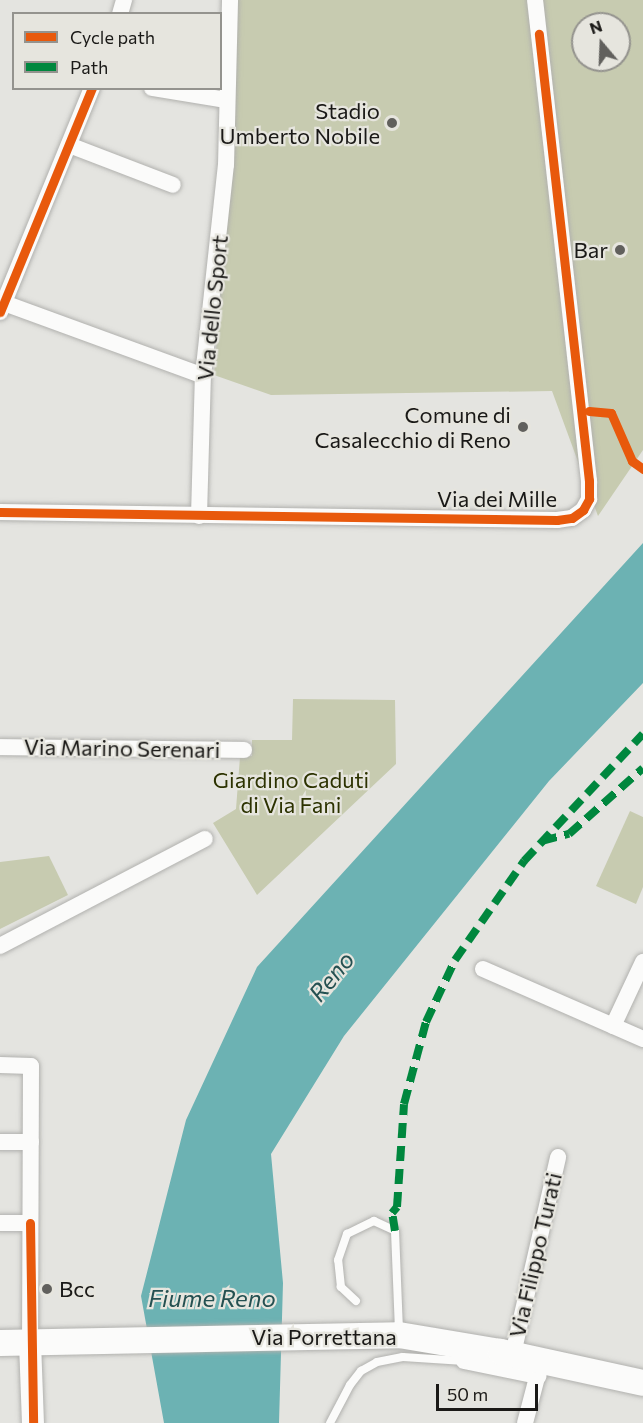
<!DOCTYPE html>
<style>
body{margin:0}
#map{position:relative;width:643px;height:1423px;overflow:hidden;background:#e4e4e0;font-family:Commissioner,sans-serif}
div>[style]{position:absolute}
.green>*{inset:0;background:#c7cbb0}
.water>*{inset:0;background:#6cb2b3}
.roads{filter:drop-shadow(0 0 2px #b1b1ae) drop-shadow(0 0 2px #b1b1ae)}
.service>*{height:8px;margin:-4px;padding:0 4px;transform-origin:4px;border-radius:4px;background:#fbfbfa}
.minor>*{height:16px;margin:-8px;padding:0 8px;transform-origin:8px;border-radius:8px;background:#fbfbfa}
.secondary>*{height:22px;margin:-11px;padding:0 11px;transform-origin:11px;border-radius:11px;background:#fbfbfa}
.primary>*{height:26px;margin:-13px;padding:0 13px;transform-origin:13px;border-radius:13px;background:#fbfbfa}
.quiet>*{height:8px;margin-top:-4px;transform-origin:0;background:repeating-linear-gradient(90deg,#00873e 0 15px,transparent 0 23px)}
.cycleway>*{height:9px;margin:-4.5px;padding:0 4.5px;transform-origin:4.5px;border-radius:4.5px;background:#e8590c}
.dots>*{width:16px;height:16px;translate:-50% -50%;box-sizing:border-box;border:3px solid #e6e5de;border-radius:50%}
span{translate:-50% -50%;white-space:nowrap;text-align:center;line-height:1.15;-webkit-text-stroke:4.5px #e6e5de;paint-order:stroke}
.poi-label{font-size:22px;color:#1a1917}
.right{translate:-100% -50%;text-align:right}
.left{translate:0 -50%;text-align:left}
.street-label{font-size:22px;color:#1a1917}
.park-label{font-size:22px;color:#2c3200}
.water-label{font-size:24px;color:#245051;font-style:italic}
.legend{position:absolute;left:12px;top:12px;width:210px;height:78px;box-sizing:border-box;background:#e6e5de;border:2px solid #94938e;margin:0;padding:8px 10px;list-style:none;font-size:18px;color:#1a1917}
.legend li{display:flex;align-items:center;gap:12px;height:30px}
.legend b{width:30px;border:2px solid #94938e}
.north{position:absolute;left:571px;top:12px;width:60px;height:60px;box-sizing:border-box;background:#e6e5de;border:2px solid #94938e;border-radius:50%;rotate:341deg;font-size:16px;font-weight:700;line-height:24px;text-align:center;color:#1a1917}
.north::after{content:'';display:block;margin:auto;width:21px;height:27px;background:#61605d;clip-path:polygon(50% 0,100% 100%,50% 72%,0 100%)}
.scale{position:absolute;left:436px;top:1384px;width:102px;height:27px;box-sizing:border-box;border:3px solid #1a1917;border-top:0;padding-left:8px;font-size:18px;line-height:21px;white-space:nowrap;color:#1a1917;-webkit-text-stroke:4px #e6e5de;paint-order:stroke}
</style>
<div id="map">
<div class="green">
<div style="clip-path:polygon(evenodd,232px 0,643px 0,643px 450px,598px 516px,552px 391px,271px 395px,214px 375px,223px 261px,232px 0,583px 24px,619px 24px,619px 60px,583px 60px,583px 24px)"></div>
<div style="clip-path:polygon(293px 699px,395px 700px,396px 764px,257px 895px,213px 823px,236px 809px,240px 757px,252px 756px,252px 740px,292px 740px)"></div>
<div style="clip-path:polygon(630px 811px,643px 817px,643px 887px,636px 904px,596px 886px)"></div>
<div style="clip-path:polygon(49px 856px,68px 895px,0 929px,0 862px)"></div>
</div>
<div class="water">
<div style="clip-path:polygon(643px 543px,643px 683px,549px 781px,344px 1036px,271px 1154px,283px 1283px,279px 1423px,164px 1423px,141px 1296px,186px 1120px,257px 967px)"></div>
</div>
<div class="roads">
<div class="service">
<div style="left:356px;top:1301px;width:21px;rotate:-137deg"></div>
<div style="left:341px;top:1287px;width:27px;rotate:-96deg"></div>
<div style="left:338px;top:1260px;width:28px;rotate:-71deg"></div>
<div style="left:347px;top:1234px;width:30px;rotate:-26deg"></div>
<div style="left:374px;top:1221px;width:23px;rotate:25deg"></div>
<div style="left:395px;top:1231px;width:101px;rotate:87.7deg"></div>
<div style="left:330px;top:1423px;width:43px;rotate:-62.2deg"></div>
<div style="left:350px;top:1385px;width:18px;rotate:-52deg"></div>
<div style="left:361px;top:1371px;width:18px;rotate:-29deg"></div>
<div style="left:377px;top:1362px;width:26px;rotate:-11deg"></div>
<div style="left:403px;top:1357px;width:61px;rotate:3.8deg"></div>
</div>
<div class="minor">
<div style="left:120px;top:14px;width:15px;rotate:-74deg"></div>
<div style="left:152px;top:88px;width:75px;rotate:9.2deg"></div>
<div style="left:69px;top:145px;width:111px;rotate:21deg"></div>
<div style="left:4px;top:303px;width:212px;rotate:20.1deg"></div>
<div style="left:0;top:312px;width:242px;rotate:-67.7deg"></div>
<div style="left:0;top:512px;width:557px;rotate:0.82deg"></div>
<div style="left:557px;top:520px;width:15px;rotate:-8deg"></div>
<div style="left:572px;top:518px;width:14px;rotate:-36deg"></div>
<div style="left:583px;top:510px;width:13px;rotate:-61deg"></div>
<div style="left:589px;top:499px;width:18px;rotate:-90deg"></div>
<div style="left:589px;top:481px;width:484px;rotate:-96.4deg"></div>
<div style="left:199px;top:516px;width:140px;rotate:-88.4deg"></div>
<div style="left:203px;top:376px;width:212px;rotate:-83.8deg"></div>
<div style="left:226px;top:165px;width:165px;rotate:-88.6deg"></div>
<div style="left:0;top:747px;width:244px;rotate:0.7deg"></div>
<div style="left:0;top:946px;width:231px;rotate:-27.6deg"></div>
<div style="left:483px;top:969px;width:175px;rotate:23.6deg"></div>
<div style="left:613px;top:1026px;width:71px;rotate:-64.9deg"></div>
<div style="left:0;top:1065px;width:31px;rotate:2deg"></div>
<div style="left:31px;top:1066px;width:276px;rotate:90.2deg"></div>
<div style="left:0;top:1142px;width:31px"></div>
<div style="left:0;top:1223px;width:30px"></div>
<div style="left:513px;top:1354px;width:202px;rotate:-77.1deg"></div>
<div style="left:464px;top:1361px;width:76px;rotate:11.5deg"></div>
<div style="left:525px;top:1423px;width:59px;rotate:-75.3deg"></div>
</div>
<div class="secondary">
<div style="left:30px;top:1342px;width:81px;rotate:87.9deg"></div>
</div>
<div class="primary">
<div style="left:0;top:1343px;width:399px;rotate:-1.1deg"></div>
<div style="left:399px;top:1335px;width:103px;rotate:9.5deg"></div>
<div style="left:501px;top:1352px;width:145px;rotate:12.3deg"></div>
</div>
</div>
<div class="quiet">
<div style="left:542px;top:841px;width:28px;rotate:-15deg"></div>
<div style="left:569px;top:834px;width:99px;rotate:-41.7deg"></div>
<div style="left:395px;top:1231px;width:18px;rotate:-99deg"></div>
<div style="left:392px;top:1213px;width:8px;rotate:-50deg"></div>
<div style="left:397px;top:1207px;width:103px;rotate:-86.1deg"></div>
<div style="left:404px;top:1104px;width:85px;rotate:-75deg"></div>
<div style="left:426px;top:1022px;width:68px;rotate:-64.9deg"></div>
<div style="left:455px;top:960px;width:121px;rotate:-55.1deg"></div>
<div style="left:524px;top:861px;width:174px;rotate:-46.9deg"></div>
</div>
<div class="cycleway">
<div style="left:0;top:312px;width:242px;rotate:-67.7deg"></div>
<div style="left:589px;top:411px;width:22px;rotate:5deg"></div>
<div style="left:611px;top:413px;width:52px;rotate:66.4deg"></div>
<div style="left:632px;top:461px;width:14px;rotate:36deg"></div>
<div style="left:0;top:512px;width:557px;rotate:0.82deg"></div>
<div style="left:557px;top:520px;width:15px;rotate:-8deg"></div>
<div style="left:572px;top:518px;width:14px;rotate:-36deg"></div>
<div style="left:583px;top:510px;width:13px;rotate:-61deg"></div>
<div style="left:589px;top:499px;width:18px;rotate:-90deg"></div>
<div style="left:589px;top:481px;width:450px;rotate:-96.4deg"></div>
<div style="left:30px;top:1223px;width:200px;rotate:89.1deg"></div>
</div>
<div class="dots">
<div style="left:392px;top:123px;background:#61605d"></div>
<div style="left:620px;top:250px;background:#61605d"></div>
<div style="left:523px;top:427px;background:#61605d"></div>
<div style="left:47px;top:1289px;background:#61605d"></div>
</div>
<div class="poi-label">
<span class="right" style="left:380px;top:123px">Stadio<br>Umberto Nobile</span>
<span class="right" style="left:608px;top:250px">Bar</span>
<span class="right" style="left:511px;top:427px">Comune di<br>Casalecchio di Reno</span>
<span class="left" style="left:59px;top:1289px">Bcc</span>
</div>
<div class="street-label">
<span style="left:212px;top:308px;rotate:-84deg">Via dello Sport</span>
<span style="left:497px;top:499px">Via dei Mille</span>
<span style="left:122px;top:748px;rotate:1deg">Via Marino Serenari</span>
<span style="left:535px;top:1255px;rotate:-77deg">Via Filippo Turati</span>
<span style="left:324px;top:1337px">Via Porrettana</span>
</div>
<div class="park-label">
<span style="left:291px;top:792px">Giardino Caduti<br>di Via Fani</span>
</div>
<div class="water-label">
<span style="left:331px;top:976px;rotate:-51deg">Reno</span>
<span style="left:212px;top:1298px">Fiume Reno</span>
</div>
<ul class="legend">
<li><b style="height:8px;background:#e8590c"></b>Cycle path</li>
<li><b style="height:8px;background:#00873e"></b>Path</li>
</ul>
<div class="north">N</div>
<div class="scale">50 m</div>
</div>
